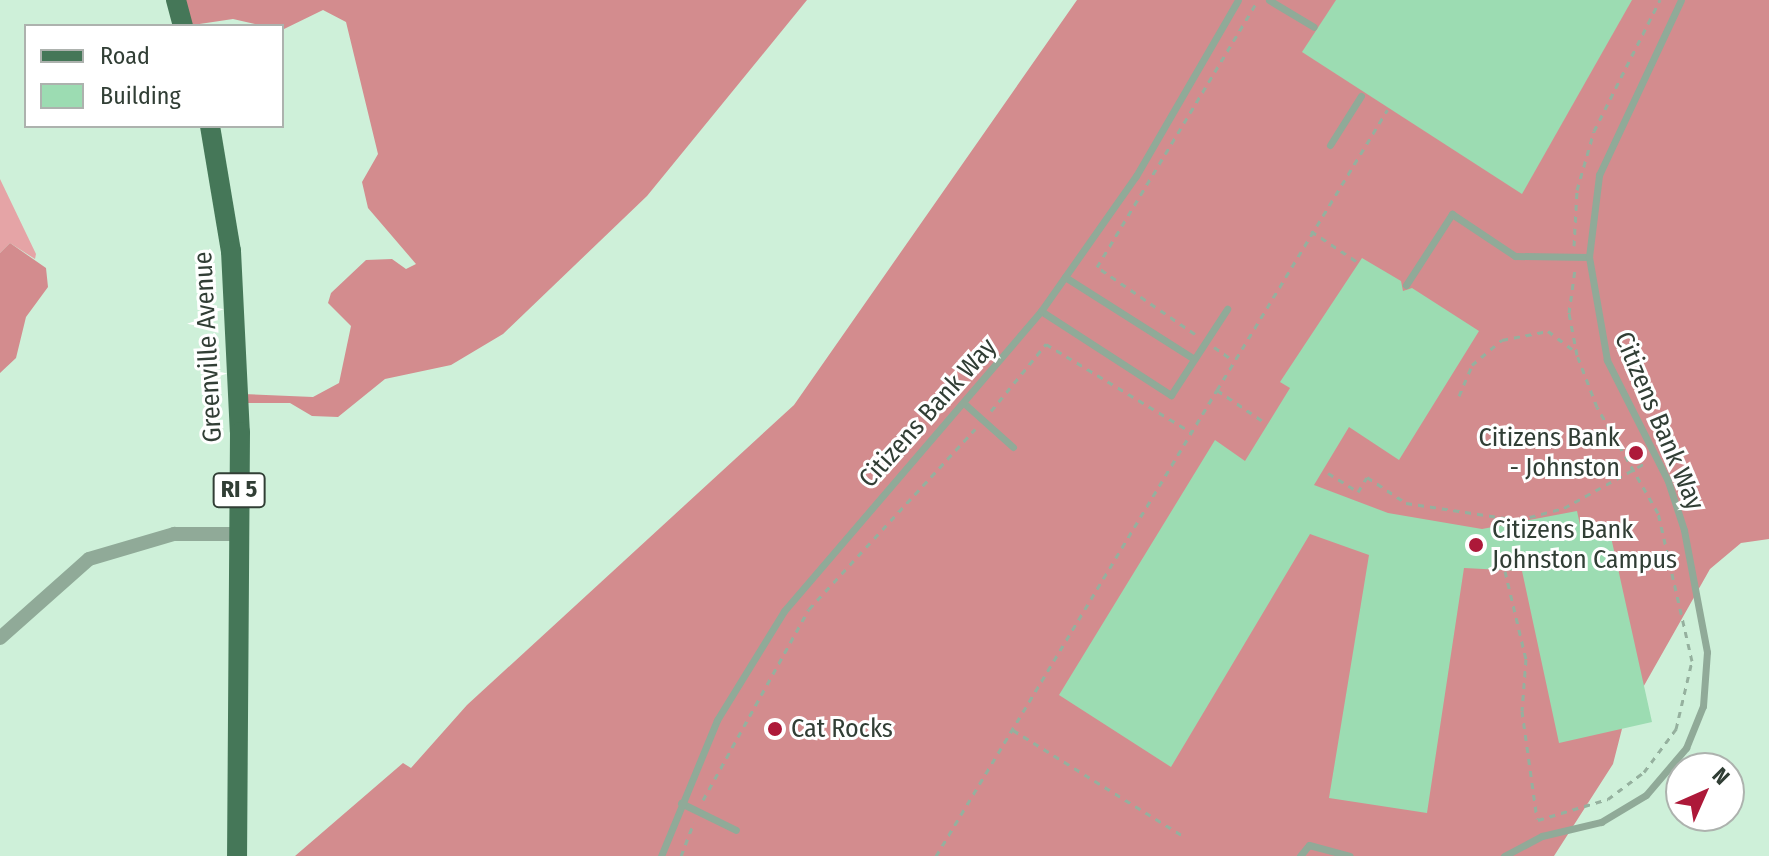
<!DOCTYPE html>
<style>
body{margin:0}
#map{position:relative;width:1769px;height:856px;overflow:hidden;background:#cef0d9;font-family:"Fira Sans Condensed",sans-serif}
div>[style]{position:absolute}
.green>*{inset:0;background:#e5a4a6}
.forest>*{inset:0;background:#d38c8e}
.building>*{inset:0;background:#9cdcb2}
.path>*{height:3px;margin-top:-1.5px;transform-origin:0;background:repeating-linear-gradient(90deg,#95b09e 0 6px,transparent 0 12px)}
.lane>*{height:7px;margin:-3.5px;padding:0 3.5px;transform-origin:3.5px;border-radius:3.5px;background:#90aa98}
.street>*{height:14px;margin:-7px;padding:0 7px;transform-origin:7px;border-radius:7px;background:#90aa98}
.primary>*{height:20px;margin:-10px;padding:0 10px;transform-origin:10px;border-radius:10px;background:#457758}
.dots>*{width:22px;height:22px;translate:-50% -50%;box-sizing:border-box;border:4px solid #fff;border-radius:50%}
span{translate:-50% -50%;white-space:nowrap;text-align:center;line-height:1.15;-webkit-text-stroke:6px #fff;paint-order:stroke}
.shield-label span{padding:2px 6px;background:#fff;border:2px solid;border-radius:6px;-webkit-text-stroke-width:0}
.shield-label{font-size:24px;color:#313e35;font-weight:700}
.street-label{font-size:26px;color:#313e35}
.poi-label{font-size:26px;color:#313e35}
.right{translate:-100% -50%;text-align:right}
.left{translate:0 -50%;text-align:left}
.legend{position:absolute;left:24px;top:24px;width:260px;height:104px;box-sizing:border-box;background:#fff;border:2px solid #adb2ae;margin:0;padding:10px 14px;list-style:none;font-size:24px;color:#313e35}
.legend li{display:flex;align-items:center;gap:16px;height:40px}
.legend b{width:40px;border:2px solid #adb2ae}
.north{position:absolute;left:1665px;top:752px;width:80px;height:80px;box-sizing:border-box;background:#fff;border:2px solid #adb2ae;border-radius:50%;rotate:45deg;font-size:22px;font-weight:700;line-height:32px;text-align:center;color:#313e35}
.north::after{content:'';display:block;margin:auto;width:28px;height:36px;background:#ad1939;clip-path:polygon(50% 0,100% 100%,50% 72%,0 100%)}
</style>
<div id="map">
<div class="green">
<div style="clip-path:polygon(0 179px,36px 254px,35px 259px,10px 243px,0 253px)"></div>
</div>
<div class="forest">
<div style="clip-path:polygon(178px 0,807px 0,647px 196px,503px 334px,451px 365px,385px 379px,338px 417px,312px 416px,290px 403px,242px 403px,242px 394px,313px 397px,339px 383px,351px 326px,328px 303px,331px 293px,366px 260px,392px 259px,406px 269px,416px 264px,368px 208px,362px 182px,378px 154px,346px 22px,323px 10px,282px 30px,233px 19px,186px 26px)"></div>
<div style="clip-path:polygon(1077px 0,1769px 0,1769px 539px,1741px 543px,1710px 569px,1624px 721px,1613px 764px,1554px 856px,295px 856px,403px 763px,411px 768px,467px 705px,794px 405px)"></div>
<div style="clip-path:polygon(10px 243px,46px 268px,48px 287px,26px 317px,16px 358px,0 373px,0 253px)"></div>
</div>
<div class="building">
<div style="clip-path:polygon(1336px 0,1632px 0,1522px 194px,1302px 52px)"></div>
<div style="clip-path:polygon(1362px 258px,1401px 281px,1403px 291px,1412px 288px,1479px 331px,1399px 460px,1349px 427px,1314px 485px,1388px 513px,1482px 529px,1577px 511px,1582px 534px,1609px 528px,1652px 722px,1559px 743px,1522px 571px,1464px 568px,1427px 813px,1329px 798px,1369px 555px,1310px 534px,1171px 767px,1059px 695px,1215px 440px,1245px 461px,1290px 388px,1280px 382px)"></div>
</div>
<div class="path">
<div style="left:1311px;top:231px;width:58px;rotate:33.7deg"></div>
<div style="left:1574px;top:246px;width:56px;rotate:-86.9deg"></div>
<div style="left:1577px;top:190px;width:61px;rotate:-73.9deg"></div>
<div style="left:1594px;top:131px;width:147px;rotate:-63.3deg"></div>
<div style="left:1195px;top:334px;width:119px;rotate:-145.6deg"></div>
<div style="left:1097px;top:267px;width:308px;rotate:-58.9deg"></div>
<div style="left:1214px;top:347px;width:21px;rotate:35deg"></div>
<div style="left:1217px;top:390px;width:328px;rotate:-58.7deg"></div>
<div style="left:1459px;top:396px;width:34px;rotate:-67deg"></div>
<div style="left:1472px;top:365px;width:39px;rotate:-40deg"></div>
<div style="left:1502px;top:340px;width:47px;rotate:-11.1deg"></div>
<div style="left:1548px;top:331px;width:34px;rotate:37deg"></div>
<div style="left:991px;top:411px;width:87px;rotate:-50.6deg"></div>
<div style="left:1046px;top:344px;width:170px;rotate:31.3deg"></div>
<div style="left:1328px;top:473px;width:36px;rotate:32deg"></div>
<div style="left:1358px;top:492px;width:17px;rotate:-59deg"></div>
<div style="left:1367px;top:477px;width:47px;rotate:33.7deg"></div>
<div style="left:1406px;top:503px;width:113px;rotate:8.6deg"></div>
<div style="left:1518px;top:520px;width:48px;rotate:-14.6deg"></div>
<div style="left:1564px;top:508px;width:95px;rotate:-29deg"></div>
<div style="left:1505px;top:571px;width:90px;rotate:76.6deg"></div>
<div style="left:1526px;top:659px;width:52px;rotate:94.4deg"></div>
<div style="left:1522px;top:711px;width:109px;rotate:82.1deg"></div>
<div style="left:1013px;top:730px;width:199px;rotate:31.9deg"></div>
<div style="left:703px;top:800px;width:218px;rotate:-61deg"></div>
<div style="left:809px;top:609px;width:245px;rotate:-47.3deg"></div>
<div style="left:1538px;top:820px;width:73px;rotate:-16.7deg"></div>
<div style="left:1608px;top:799px;width:45px;rotate:-36.9deg"></div>
<div style="left:1644px;top:772px;width:54px;rotate:-53.3deg"></div>
<div style="left:1676px;top:729px;width:70px;rotate:-76.8deg"></div>
<div style="left:1692px;top:661px;width:152px;rotate:-102.9deg"></div>
<div style="left:1658px;top:513px;width:122px;rotate:-119.9deg"></div>
<div style="left:1597px;top:407px;width:56px;rotate:-111deg"></div>
<div style="left:1577px;top:355px;width:43px;rotate:-100.8deg"></div>
<div style="left:1569px;top:313px;width:44px;rotate:-82.2deg"></div>
<div style="left:681px;top:856px;width:36px;rotate:-69deg"></div>
<div style="left:936px;top:856px;width:544px;rotate:-58.91deg"></div>
<div style="left:1217px;top:390px;width:60px;rotate:34.2deg"></div>
</div>
<div class="lane">
<div style="left:1269px;top:0;width:52px;rotate:31deg"></div>
<div style="left:1330px;top:145px;width:58px;rotate:-57.7deg"></div>
<div style="left:1065px;top:277px;width:153px;rotate:32.4deg"></div>
<div style="left:1406px;top:285px;width:85px;rotate:-57.1deg"></div>
<div style="left:1452px;top:214px;width:76px;rotate:33.7deg"></div>
<div style="left:1515px;top:256px;width:74px;rotate:0.8deg"></div>
<div style="left:1041px;top:311px;width:155px;rotate:32.9deg"></div>
<div style="left:1171px;top:395px;width:103px;rotate:-56.9deg"></div>
<div style="left:966px;top:405px;width:63px;rotate:41.8deg"></div>
<div style="left:681px;top:803px;width:61px;rotate:26.1deg"></div>
<div style="left:661px;top:856px;width:147px;rotate:-67.6deg"></div>
<div style="left:717px;top:720px;width:128px;rotate:-58.4deg"></div>
<div style="left:784px;top:611px;width:395px;rotate:-49.4deg"></div>
<div style="left:1041px;top:311px;width:165px;rotate:-54.9deg"></div>
<div style="left:1136px;top:176px;width:203px;rotate:-59.9deg"></div>
<div style="left:1300px;top:856px;width:14px;rotate:-51deg"></div>
<div style="left:1309px;top:845px;width:42px;rotate:15deg"></div>
<div style="left:1504px;top:856px;width:43px;rotate:-27.8deg"></div>
<div style="left:1542px;top:836px;width:61px;rotate:-13.3deg"></div>
<div style="left:1601px;top:822px;width:52px;rotate:-31deg"></div>
<div style="left:1646px;top:795px;width:62px;rotate:-49.6deg"></div>
<div style="left:1686px;top:748px;width:45px;rotate:-68deg"></div>
<div style="left:1703px;top:706px;width:54px;rotate:-85.8deg"></div>
<div style="left:1707px;top:652px;width:124px;rotate:-100.7deg"></div>
<div style="left:1684px;top:530px;width:52px;rotate:-108.1deg"></div>
<div style="left:1668px;top:481px;width:136px;rotate:-116.8deg"></div>
<div style="left:1607px;top:360px;width:105px;rotate:-99.9deg"></div>
<div style="left:1589px;top:257px;width:83px;rotate:-83deg"></div>
<div style="left:1599px;top:175px;width:193px;rotate:-64.9deg"></div>
</div>
<div class="street">
<div style="left:0;top:638px;width:119px;rotate:-41.6deg"></div>
<div style="left:89px;top:559px;width:89px;rotate:-16.4deg"></div>
<div style="left:174px;top:534px;width:65px"></div>
</div>
<div class="primary">
<div style="left:176px;top:0;width:27px;rotate:75deg"></div>
<div style="left:210px;top:126px;width:127px;rotate:80.5deg"></div>
<div style="left:231px;top:251px;width:181px;rotate:87.2deg"></div>
<div style="left:240px;top:432px;width:424px;rotate:90.4deg"></div>
</div>
<div class="dots">
<div style="left:1636px;top:453px;background:#ad1939"></div>
<div style="left:1476px;top:545px;background:#ad1939"></div>
<div style="left:775px;top:729px;background:#ad1939"></div>
</div>
<div class="shield-label">
<span style="left:239px;top:490px">RI 5</span>
</div>
<div class="street-label">
<span style="left:208px;top:347px;rotate:-93deg">Greenville Avenue</span>
<span style="left:928px;top:413px;rotate:-48deg">Citizens Bank Way</span>
<span style="left:1659px;top:421px;rotate:67deg">Citizens Bank Way</span>
</div>
<div class="poi-label">
<span class="right" style="left:1620px;top:453px">Citizens Bank<br>- Johnston</span>
<span class="left" style="left:1492px;top:545px">Citizens Bank<br>Johnston Campus</span>
<span class="left" style="left:791px;top:729px">Cat Rocks</span>
</div>
<ul class="legend">
<li><b style="height:10px;background:#457758"></b>Road</li>
<li><b style="height:22px;background:#9cdcb2"></b>Building</li>
</ul>
<div class="north">N</div>
</div>
